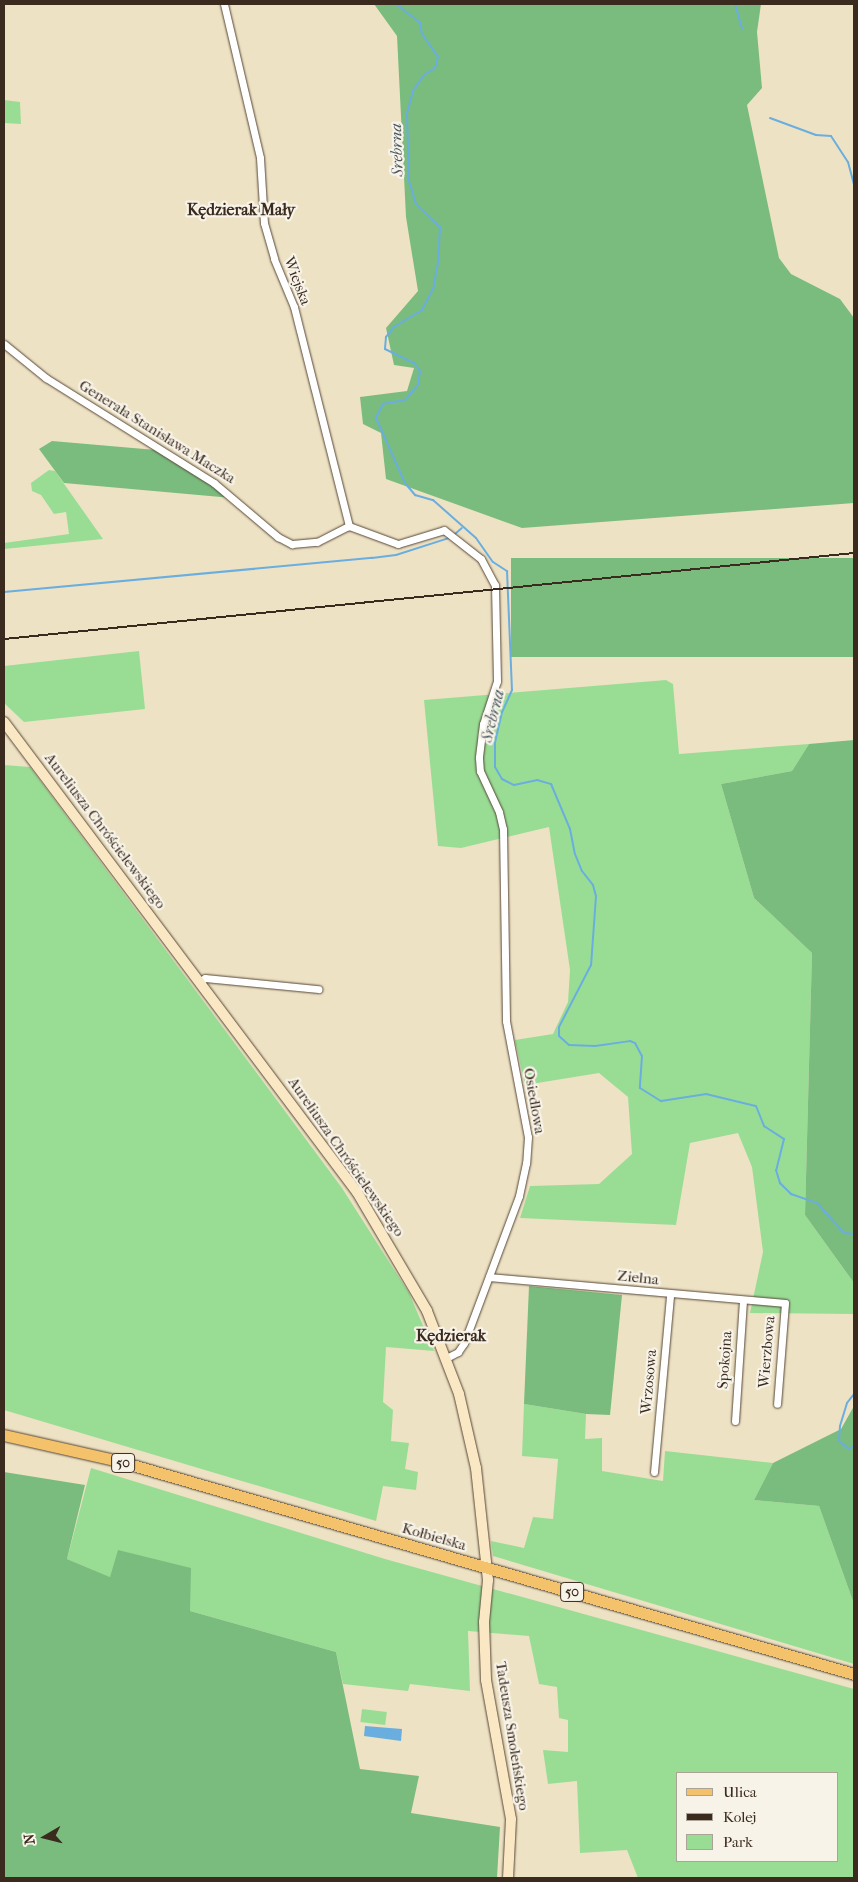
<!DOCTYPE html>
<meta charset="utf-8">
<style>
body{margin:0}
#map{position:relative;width:858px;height:1882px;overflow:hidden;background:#eee2c4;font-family:"IM FELL French Canon",serif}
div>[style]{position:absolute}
.green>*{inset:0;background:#99dd95;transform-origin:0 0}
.forest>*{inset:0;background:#7abc7e;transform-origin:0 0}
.water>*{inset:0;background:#6aaedf}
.stream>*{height:2px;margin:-1px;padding:0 1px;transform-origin:1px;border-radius:1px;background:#6aaedf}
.roads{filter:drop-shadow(0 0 1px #564637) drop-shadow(0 0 1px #564637)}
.street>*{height:7px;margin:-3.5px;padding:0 3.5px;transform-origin:3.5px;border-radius:3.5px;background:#fff}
.secondary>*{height:10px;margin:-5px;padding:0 5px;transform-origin:5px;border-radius:5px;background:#fae7c3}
.primary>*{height:11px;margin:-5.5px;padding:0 5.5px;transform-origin:5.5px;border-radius:5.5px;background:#f3c26a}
.rail>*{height:2px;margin:-1px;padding:0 1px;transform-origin:1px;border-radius:1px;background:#3b2a1e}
span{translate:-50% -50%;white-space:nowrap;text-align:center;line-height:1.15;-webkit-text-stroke:4.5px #f7f3e8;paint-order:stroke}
.shield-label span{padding:1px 4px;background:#f7f3e8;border:1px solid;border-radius:4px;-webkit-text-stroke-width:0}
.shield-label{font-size:14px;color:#3b2a1e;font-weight:700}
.street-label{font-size:15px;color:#3b2a1e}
.water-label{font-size:16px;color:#4b5862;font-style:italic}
.neighbourhood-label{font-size:16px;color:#3b2a1e;font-weight:700}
.frame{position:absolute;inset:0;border:5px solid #3b2a1e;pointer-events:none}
.legend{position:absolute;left:676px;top:1772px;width:162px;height:90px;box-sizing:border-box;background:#f7f3e8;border:1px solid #aca397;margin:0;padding:6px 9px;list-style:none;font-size:15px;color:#3b2a1e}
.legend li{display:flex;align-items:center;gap:10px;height:25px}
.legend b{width:25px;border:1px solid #aca397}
.north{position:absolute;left:20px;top:1812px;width:50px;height:50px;-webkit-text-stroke:4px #f7f3e8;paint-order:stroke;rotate:262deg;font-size:14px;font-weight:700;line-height:20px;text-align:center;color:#3b2a1e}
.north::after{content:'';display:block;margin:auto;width:18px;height:22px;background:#3b2a1e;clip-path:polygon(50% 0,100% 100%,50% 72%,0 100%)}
</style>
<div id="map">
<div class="green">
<div style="clip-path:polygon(4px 100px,20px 102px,21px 124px,4px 123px)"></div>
<div style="clip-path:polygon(49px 470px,55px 471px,103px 539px,4px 549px,4px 543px,69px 534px,66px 512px,54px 514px,41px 495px,32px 491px,31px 483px)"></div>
<div style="clip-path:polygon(139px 651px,145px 709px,24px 722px,4px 703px,4px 666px)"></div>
<div style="clip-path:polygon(666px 680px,673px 684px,679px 754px,809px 744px,792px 771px,721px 784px,754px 898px,812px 953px,805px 1215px,854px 1283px,854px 1314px,750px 1313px,763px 1252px,752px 1167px,738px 1133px,690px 1143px,676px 1225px,520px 1218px,530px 1186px,599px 1184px,632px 1154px,628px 1097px,599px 1073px,525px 1085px,515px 1040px,553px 1034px,568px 1002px,570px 970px,549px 827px,461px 848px,438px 846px,424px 700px)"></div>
<div style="clip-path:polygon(4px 765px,30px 767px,342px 1188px,409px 1293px,434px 1351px,386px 1347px,383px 1402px,393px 1410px,391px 1441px,409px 1443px,405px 1469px,418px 1472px,416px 1490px,383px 1486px,376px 1521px,4px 1410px)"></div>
<div style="clip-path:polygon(524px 1404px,586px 1414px,585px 1439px,602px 1438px,602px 1471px,663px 1481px,665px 1451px,773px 1463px,754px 1500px,819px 1506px,854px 1604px,854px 1664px,493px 1556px,491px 1541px,524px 1548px,533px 1517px,553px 1519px,558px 1459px,522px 1456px)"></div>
<div style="clip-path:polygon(evenodd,91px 1468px,385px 1559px,854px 1689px,854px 1878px,638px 1878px,627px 1850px,580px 1853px,577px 1781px,548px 1784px,543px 1750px,568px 1752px,568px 1720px,559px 1718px,557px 1687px,539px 1684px,529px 1636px,468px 1631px,470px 1691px,410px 1684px,408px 1691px,343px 1684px,336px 1652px,190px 1611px,67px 1559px,91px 1468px,677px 1773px,837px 1773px,837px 1861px,677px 1861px,677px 1773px)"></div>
<div style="left:362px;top:1709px;width:25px;height:13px;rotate:7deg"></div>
</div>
<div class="forest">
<div style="clip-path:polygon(374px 4px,761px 4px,757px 32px,762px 88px,747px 105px,779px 258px,791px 274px,840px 299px,854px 318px,854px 503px,522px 528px,386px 479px,381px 433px,363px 424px,360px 397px,407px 391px,414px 368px,394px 365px,386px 328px,418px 291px,406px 217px,397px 36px)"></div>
<div style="clip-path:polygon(52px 441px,156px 450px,232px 498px,64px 483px,39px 449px)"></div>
<div style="left:854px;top:558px;width:99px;height:343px;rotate:90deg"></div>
<div style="clip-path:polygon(854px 740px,854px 1283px,805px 1215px,812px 953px,754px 898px,721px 784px,792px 771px,809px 744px)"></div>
<div style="clip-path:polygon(529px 1286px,622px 1295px,610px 1415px,586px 1414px,524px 1404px)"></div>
<div style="clip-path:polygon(854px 1406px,854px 1604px,819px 1506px,754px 1500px,773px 1463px,841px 1429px)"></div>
<div style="clip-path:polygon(4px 1472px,85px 1485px,67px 1559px,110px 1577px,118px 1550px,191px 1568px,190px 1611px,336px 1652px,360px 1769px,419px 1776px,411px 1813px,500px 1827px,497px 1878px,4px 1878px)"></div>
</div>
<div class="water">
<div style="clip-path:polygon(365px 1726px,402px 1729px,401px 1741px,364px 1736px)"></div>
</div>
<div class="stream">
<div style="left:396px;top:4px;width:31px;rotate:38deg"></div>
<div style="left:420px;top:23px;width:11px;rotate:80deg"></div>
<div style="left:422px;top:34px;width:28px;rotate:55deg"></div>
<div style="left:438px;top:57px;width:11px;rotate:105deg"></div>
<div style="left:435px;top:68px;width:13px;rotate:148deg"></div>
<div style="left:424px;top:75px;width:19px;rotate:125deg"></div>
<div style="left:413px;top:91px;width:24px;rotate:105deg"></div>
<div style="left:407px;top:114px;width:67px;rotate:88.3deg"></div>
<div style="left:409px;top:181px;width:24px;rotate:73deg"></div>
<div style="left:416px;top:204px;width:33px;rotate:44deg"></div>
<div style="left:440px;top:227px;width:35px;rotate:93deg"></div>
<div style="left:438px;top:262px;width:27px;rotate:100deg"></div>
<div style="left:433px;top:289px;width:24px;rotate:118deg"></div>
<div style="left:422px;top:310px;width:33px;rotate:149deg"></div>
<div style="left:394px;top:327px;width:13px;rotate:129deg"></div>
<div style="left:386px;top:337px;width:12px;rotate:95deg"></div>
<div style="left:385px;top:349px;width:32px;rotate:26deg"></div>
<div style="left:414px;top:363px;width:10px;rotate:53deg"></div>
<div style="left:420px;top:371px;width:14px;rotate:98deg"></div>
<div style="left:418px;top:385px;width:20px;rotate:131deg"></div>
<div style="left:405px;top:400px;width:22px;rotate:170deg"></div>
<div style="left:383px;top:404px;width:16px;rotate:117deg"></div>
<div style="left:376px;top:418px;width:71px;rotate:66deg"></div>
<div style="left:405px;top:483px;width:16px;rotate:50deg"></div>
<div style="left:415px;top:495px;width:19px;rotate:16deg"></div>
<div style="left:433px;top:500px;width:57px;rotate:41.5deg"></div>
<div style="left:476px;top:538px;width:29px;rotate:55deg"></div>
<div style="left:493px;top:562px;width:17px;rotate:33deg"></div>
<div style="left:507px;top:571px;width:119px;rotate:87.6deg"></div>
<div style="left:512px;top:690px;width:24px;rotate:114deg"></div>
<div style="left:502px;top:712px;width:32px;rotate:103deg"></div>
<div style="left:495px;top:743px;width:24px;rotate:90deg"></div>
<div style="left:495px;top:767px;width:14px;rotate:60deg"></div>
<div style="left:502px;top:779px;width:13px;rotate:27deg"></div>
<div style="left:514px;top:785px;width:24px;rotate:-12deg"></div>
<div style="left:537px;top:780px;width:15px;rotate:16deg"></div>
<div style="left:551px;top:784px;width:49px;rotate:67.1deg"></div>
<div style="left:570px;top:829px;width:25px;rotate:79deg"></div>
<div style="left:575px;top:854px;width:18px;rotate:68deg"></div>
<div style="left:582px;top:871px;width:18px;rotate:52deg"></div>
<div style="left:593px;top:885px;width:11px;rotate:75deg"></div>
<div style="left:596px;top:896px;width:69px;rotate:94.1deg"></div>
<div style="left:591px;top:965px;width:70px;rotate:117.3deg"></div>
<div style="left:559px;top:1027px;width:9px;rotate:90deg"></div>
<div style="left:559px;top:1036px;width:13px;rotate:42deg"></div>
<div style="left:569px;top:1045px;width:26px;rotate:2deg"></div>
<div style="left:595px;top:1046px;width:35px;rotate:-8deg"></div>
<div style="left:630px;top:1041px;width:5px;rotate:22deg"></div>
<div style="left:635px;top:1043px;width:15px;rotate:62deg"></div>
<div style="left:642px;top:1056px;width:32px;rotate:94deg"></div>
<div style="left:640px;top:1088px;width:25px;rotate:32deg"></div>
<div style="left:661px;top:1101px;width:46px;rotate:-8.8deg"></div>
<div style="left:706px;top:1094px;width:51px;rotate:13.5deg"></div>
<div style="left:756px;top:1106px;width:22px;rotate:68deg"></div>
<div style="left:764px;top:1126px;width:24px;rotate:33deg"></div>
<div style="left:784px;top:1139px;width:32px;rotate:104deg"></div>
<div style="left:776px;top:1170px;width:14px;rotate:73deg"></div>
<div style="left:780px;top:1183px;width:16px;rotate:45deg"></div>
<div style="left:791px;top:1194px;width:28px;rotate:19deg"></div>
<div style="left:817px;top:1203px;width:40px;rotate:48deg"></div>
<div style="left:844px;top:1233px;width:10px;rotate:6deg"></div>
<div style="left:735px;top:4px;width:26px;rotate:74deg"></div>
<div style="left:770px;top:118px;width:49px;rotate:20.3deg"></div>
<div style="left:816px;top:135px;width:15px;rotate:4deg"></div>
<div style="left:831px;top:136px;width:31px;rotate:57deg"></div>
<div style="left:848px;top:162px;width:24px;rotate:75deg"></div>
<div style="left:455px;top:534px;width:9px;rotate:-41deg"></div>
<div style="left:4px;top:592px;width:370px;rotate:-5.3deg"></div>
<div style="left:372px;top:558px;width:24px;rotate:-7deg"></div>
<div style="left:396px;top:555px;width:56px;rotate:-17.8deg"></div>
<div style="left:854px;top:1394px;width:11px;rotate:128deg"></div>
<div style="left:847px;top:1403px;width:24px;rotate:107deg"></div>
<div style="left:840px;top:1426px;width:15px;rotate:94deg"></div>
<div style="left:839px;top:1441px;width:13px;rotate:39deg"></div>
<div style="left:849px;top:1449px;width:6px;rotate:-31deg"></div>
</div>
<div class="roads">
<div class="street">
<div style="left:224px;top:4px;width:158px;rotate:76.8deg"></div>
<div style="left:260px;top:158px;width:65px;rotate:86.5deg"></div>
<div style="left:264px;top:223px;width:37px;rotate:74deg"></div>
<div style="left:274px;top:259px;width:52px;rotate:67.4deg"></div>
<div style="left:294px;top:307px;width:226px;rotate:75.9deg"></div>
<div style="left:349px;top:526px;width:52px;rotate:20.2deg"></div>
<div style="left:398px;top:544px;width:48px;rotate:-16.9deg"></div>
<div style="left:444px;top:530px;width:47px;rotate:38.1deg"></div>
<div style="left:481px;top:559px;width:30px;rotate:62deg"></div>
<div style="left:495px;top:585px;width:96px;rotate:88.8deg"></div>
<div style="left:497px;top:681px;width:45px;rotate:108deg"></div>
<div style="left:483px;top:724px;width:34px;rotate:97deg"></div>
<div style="left:479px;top:758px;width:13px;rotate:86deg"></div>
<div style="left:480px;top:771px;width:45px;rotate:65.1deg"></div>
<div style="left:499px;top:812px;width:17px;rotate:77deg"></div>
<div style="left:503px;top:829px;width:192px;rotate:89.1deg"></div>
<div style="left:506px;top:1021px;width:118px;rotate:79.3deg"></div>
<div style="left:528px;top:1137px;width:26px;rotate:94deg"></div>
<div style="left:526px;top:1163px;width:34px;rotate:102deg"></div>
<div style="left:519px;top:1196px;width:157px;rotate:110.5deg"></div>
<div style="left:464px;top:1343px;width:11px;rotate:124deg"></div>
<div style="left:458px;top:1352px;width:13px;rotate:153deg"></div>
<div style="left:4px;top:344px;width:54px;rotate:39deg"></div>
<div style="left:46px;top:378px;width:198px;rotate:32deg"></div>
<div style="left:214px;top:483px;width:84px;rotate:40.2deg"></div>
<div style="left:278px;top:537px;width:16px;rotate:27deg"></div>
<div style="left:292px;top:544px;width:25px;rotate:-5deg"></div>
<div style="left:317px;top:542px;width:36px;rotate:-27deg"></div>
<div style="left:199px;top:982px;width:7px;rotate:-34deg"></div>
<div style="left:205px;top:978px;width:114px;rotate:5.6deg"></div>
<div style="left:489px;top:1277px;width:297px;rotate:5deg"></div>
<div style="left:785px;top:1303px;width:101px;rotate:94.5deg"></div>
<div style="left:735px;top:1421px;width:120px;rotate:-86.2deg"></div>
<div style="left:654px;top:1472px;width:178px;rotate:-84.8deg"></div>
</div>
<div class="secondary">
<div style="left:4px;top:722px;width:588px;rotate:53.09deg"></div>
<div style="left:357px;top:1192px;width:138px;rotate:59.5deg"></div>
<div style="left:427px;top:1311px;width:89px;rotate:68.9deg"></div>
<div style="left:459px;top:1394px;width:76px;rotate:77.1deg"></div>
<div style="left:476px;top:1468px;width:113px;rotate:83.9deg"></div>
<div style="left:488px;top:1580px;width:42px;rotate:95.4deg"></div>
<div style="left:484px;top:1622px;width:58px;rotate:88deg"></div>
<div style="left:486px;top:1680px;width:141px;rotate:79.8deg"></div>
<div style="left:511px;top:1819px;width:59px;rotate:92.9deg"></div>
</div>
<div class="primary">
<div style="left:4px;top:1435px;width:114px;rotate:12.7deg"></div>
<div style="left:115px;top:1460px;width:769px;rotate:16.15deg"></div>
</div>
</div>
<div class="rail">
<div style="left:4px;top:639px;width:854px;rotate:-5.78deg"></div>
</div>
<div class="shield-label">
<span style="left:123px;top:1463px">50</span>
<span style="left:572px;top:1592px">50</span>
</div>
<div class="street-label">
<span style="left:297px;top:281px;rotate:69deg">Wiejska</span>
<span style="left:157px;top:432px;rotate:32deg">Generała Stanisława Maczka</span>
<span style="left:105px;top:831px;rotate:53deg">Aureliusza Chróścielewskiego</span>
<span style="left:534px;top:1101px;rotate:80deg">Osiedlowa</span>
<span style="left:346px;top:1157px;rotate:55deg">Aureliusza Chróścielewskiego</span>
<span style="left:638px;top:1278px;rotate:6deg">Zielna</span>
<span style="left:767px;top:1352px;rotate:-85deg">Wierzbowa</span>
<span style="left:725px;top:1360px;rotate:-86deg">Spokojna</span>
<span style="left:649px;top:1382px;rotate:-85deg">Wrzosowa</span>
<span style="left:434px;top:1537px;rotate:16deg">Kołbielska</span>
<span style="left:512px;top:1736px;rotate:81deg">Tadeusza Smoleńskiego</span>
</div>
<div class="water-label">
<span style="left:397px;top:150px;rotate:-92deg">Srebrna</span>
<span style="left:493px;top:716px;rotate:-76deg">Srebrna</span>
</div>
<div class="neighbourhood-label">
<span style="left:241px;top:210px">Kędzierak Mały</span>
<span style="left:451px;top:1336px">Kędzierak</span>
</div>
<div class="frame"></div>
<ul class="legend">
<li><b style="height:6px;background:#f3c26a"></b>Ulica</li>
<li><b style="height:6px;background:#3b2a1e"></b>Kolej</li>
<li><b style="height:14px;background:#99dd95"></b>Park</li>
</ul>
<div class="north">N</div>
</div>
